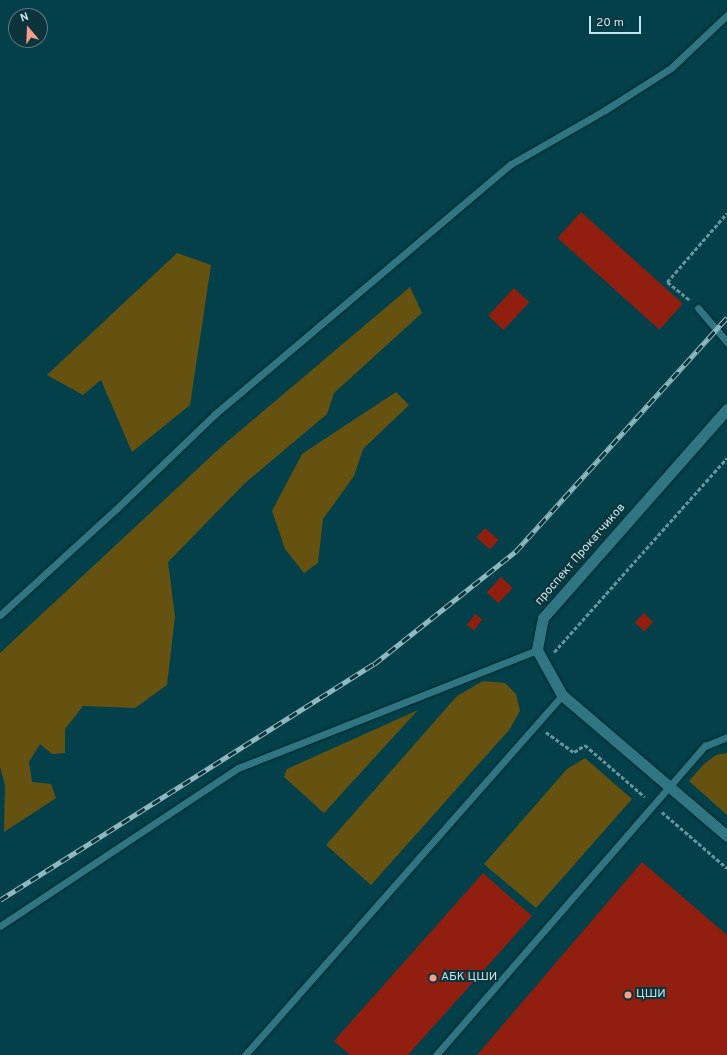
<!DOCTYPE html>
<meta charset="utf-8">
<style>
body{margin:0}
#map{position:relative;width:727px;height:1055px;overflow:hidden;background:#034049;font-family:Overpass,sans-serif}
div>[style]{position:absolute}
.green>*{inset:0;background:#665210}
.building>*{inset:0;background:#901f10;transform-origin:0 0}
.path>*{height:2.5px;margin-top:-1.25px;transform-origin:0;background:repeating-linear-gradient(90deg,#66959d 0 4px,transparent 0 6px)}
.roads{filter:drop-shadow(0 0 1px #00252b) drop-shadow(0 0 1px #00252b)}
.service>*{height:7px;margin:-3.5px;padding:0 3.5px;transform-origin:3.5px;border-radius:3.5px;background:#2f7682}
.minor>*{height:11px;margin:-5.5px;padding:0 5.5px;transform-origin:5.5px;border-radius:5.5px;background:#2f7682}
.rail>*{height:4.5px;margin-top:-2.25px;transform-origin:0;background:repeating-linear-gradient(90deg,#0e343b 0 9px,#90b8c0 0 18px);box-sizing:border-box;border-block:1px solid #90b8c0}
.dots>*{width:11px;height:11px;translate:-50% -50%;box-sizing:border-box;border:2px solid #0e343b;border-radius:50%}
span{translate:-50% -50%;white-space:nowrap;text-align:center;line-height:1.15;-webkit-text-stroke:4px #0e343b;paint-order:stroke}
.street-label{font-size:12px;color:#c4e5ec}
.poi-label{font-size:12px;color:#c4e5ec}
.left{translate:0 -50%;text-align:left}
.north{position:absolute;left:8px;top:8px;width:40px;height:40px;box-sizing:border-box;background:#0e343b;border:1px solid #577b82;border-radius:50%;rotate:341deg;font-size:11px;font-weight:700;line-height:16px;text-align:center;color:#c4e5ec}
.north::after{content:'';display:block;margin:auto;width:14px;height:18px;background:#f49d8d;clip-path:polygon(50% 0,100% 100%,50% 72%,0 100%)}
.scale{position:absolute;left:589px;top:16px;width:52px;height:18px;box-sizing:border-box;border:2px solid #c4e5ec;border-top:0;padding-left:5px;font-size:12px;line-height:14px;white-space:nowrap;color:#c4e5ec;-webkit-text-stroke:3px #0e343b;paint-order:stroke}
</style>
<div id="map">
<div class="green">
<div style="clip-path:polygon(177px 253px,211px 265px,190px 405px,132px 452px,101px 380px,83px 395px,47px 375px)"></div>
<div style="clip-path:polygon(410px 287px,422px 313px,334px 393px,327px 414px,245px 483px,168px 562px,175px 617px,167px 685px,135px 708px,83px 706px,65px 729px,65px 753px,52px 754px,40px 744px,29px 762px,32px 782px,51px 784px,56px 798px,4px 832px,5px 785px,0 767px,0 653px,221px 447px)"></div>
<div style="clip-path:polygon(396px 392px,409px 405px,363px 449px,354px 476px,323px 519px,318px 563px,304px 573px,285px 549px,272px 511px,302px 454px)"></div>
<div style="clip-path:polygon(483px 681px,505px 683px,516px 694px,520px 711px,509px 730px,371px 885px,326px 845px,457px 696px)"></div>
<div style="clip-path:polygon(418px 710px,324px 813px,284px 777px,287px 769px)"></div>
<div style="clip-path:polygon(727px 753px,727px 815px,689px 781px,704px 764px,716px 755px)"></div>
<div style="clip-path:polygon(585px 758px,632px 799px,536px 908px,484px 864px,567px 769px)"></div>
</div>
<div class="building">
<div style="left:581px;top:212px;width:137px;height:35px;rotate:42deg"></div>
<div style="left:514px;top:288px;width:21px;height:38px;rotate:43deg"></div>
<div style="left:485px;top:528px;width:18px;height:13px;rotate:41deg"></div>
<div style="left:501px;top:577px;width:16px;height:21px;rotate:43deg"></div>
<div style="left:644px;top:613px;width:13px;height:13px;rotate:45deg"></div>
<div style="left:475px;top:614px;width:9px;height:14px;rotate:36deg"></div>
<div style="clip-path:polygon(642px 862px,727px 935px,727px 1055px,477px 1055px)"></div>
<div style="clip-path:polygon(483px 873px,532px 916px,408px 1055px,350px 1055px,334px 1041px)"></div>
</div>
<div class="path">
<div style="left:689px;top:300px;width:28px;rotate:-141deg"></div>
<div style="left:667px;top:282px;width:91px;rotate:-49deg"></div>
<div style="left:554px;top:652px;width:260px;rotate:-48.3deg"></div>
<div style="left:546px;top:732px;width:34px;rotate:36deg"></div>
<div style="left:574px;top:752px;width:13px;rotate:-32deg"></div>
<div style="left:585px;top:745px;width:79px;rotate:40.9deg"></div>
<div style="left:662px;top:812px;width:86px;rotate:40.7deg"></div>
</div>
<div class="roads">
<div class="service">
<div style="left:698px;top:308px;width:45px;rotate:49.5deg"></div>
<div style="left:0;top:615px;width:157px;rotate:-42.4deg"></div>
<div style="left:116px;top:509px;width:137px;rotate:-43.8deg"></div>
<div style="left:215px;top:414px;width:387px;rotate:-40.2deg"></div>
<div style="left:511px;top:164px;width:108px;rotate:-29.9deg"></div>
<div style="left:605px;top:110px;width:78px;rotate:-32.5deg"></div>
<div style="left:671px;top:68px;width:77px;rotate:-43.4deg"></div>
<div style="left:0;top:926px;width:286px;rotate:-33.6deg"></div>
<div style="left:238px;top:768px;width:321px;rotate:-21.5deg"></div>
<div style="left:245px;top:1055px;width:480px;rotate:-48.6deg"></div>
<div style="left:436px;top:1055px;width:410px;rotate:-49deg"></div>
<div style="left:705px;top:746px;width:24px;rotate:-22deg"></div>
</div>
<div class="minor">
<div style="left:727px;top:409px;width:278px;rotate:131.4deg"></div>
<div style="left:543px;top:618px;width:33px;rotate:101deg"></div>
<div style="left:537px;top:650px;width:51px;rotate:60.9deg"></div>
<div style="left:562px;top:695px;width:217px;rotate:40.5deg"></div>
</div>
</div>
<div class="rail">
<div style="left:0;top:900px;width:442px;rotate:-32.3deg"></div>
<div style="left:374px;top:664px;width:180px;rotate:-38.5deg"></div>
<div style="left:515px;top:552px;width:316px;rotate:-47.9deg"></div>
</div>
<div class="dots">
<div style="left:433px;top:978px;background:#f49d8d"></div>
<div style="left:628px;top:995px;background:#f49d8d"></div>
</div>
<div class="street-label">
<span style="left:581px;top:555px;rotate:-49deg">проспект Прокатчиков</span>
</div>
<div class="poi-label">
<span class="left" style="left:441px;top:978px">АБК ЦШИ</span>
<span class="left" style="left:636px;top:995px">ЦШИ</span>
</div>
<div class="north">N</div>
<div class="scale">20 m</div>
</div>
